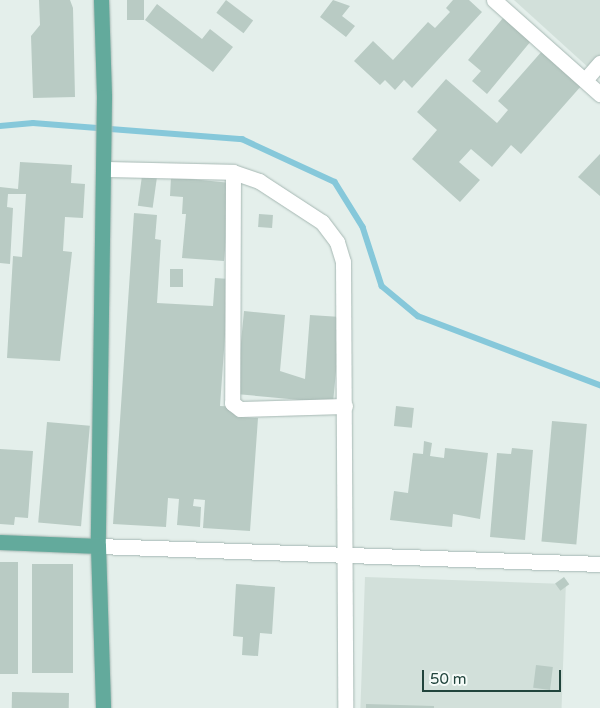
<!DOCTYPE html>
<style>
body{margin:0}
#map{position:relative;width:600px;height:708px;overflow:hidden;background:#e4efeb;font-family:"Varela Round",sans-serif}
div>[style]{position:absolute}
.built>*{inset:0;background:#d2e0da;transform-origin:0 0}
.stream>*{height:5.5px;margin:-2.75px;padding:0 2.75px;transform-origin:2.75px;border-radius:2.75px;background:#86c8da}
.building>*{inset:0;background:#b9cbc4;transform-origin:0 0}
.roads{filter:drop-shadow(0 0 1px #a6b8b3) drop-shadow(0 0 1px #a6b8b3)}
.street>*{height:15px;margin:-7.5px;padding:0 7.5px;transform-origin:7.5px;border-radius:7.5px;background:#fff}
.primary>*{height:15px;margin:-7.5px;padding:0 7.5px;transform-origin:7.5px;border-radius:7.5px;background:#63aa9c}
span{translate:-50% -50%;white-space:nowrap;text-align:center;line-height:1.15;-webkit-text-stroke:4px #f5fbf8;paint-order:stroke}
.scale{position:absolute;left:422px;top:670px;width:139px;height:22px;box-sizing:border-box;border:2px solid #21443c;border-top:0;padding-left:6px;font-size:15px;line-height:18px;white-space:nowrap;color:#21443c;-webkit-text-stroke:4px #f5fbf8;paint-order:stroke}
</style>
<div id="map">
<div class="built">
<div style="clip-path:polygon(514px 0,600px 0,600px 78px)"></div>
<div style="left:365px;top:577px;width:201px;height:131px;rotate:2deg"></div>
</div>
<div class="stream">
<div style="left:0;top:126px;width:33px;rotate:-5deg"></div>
<div style="left:33px;top:123px;width:210px;rotate:4.4deg"></div>
<div style="left:242px;top:139px;width:102px;rotate:24.8deg"></div>
<div style="left:335px;top:182px;width:53px;rotate:58.1deg"></div>
<div style="left:363px;top:227px;width:62px;rotate:72.1deg"></div>
<div style="left:382px;top:286px;width:47px;rotate:39.8deg"></div>
<div style="left:418px;top:316px;width:195px;rotate:20.8deg"></div>
</div>
<div class="building">
<div style="clip-path:polygon(39px 0,70px 0,73px 8px,75px 97px,33px 98px,31px 36px,40px 25px)"></div>
<div style="left:127px;top:0;width:17px;height:20px"></div>
<div style="left:226px;top:0;width:34px;height:16px;rotate:37deg"></div>
<div style="clip-path:polygon(333px 0,350px 6px,342px 16px,355px 26px,346px 37px,320px 17px)"></div>
<div style="clip-path:polygon(453px 0,469px 0,482px 12px,412px 88px,404px 80px,395px 90px,385px 80px,380px 85px,354px 61px,373px 41px,393px 60px,428px 22px,435px 28px,450px 12px,446px 8px)"></div>
<div style="clip-path:polygon(157px 4px,202px 39px,210px 29px,233px 47px,213px 72px,145px 20px)"></div>
<div style="clip-path:polygon(503px 18px,531px 41px,487px 94px,472px 81px,481px 71px,468px 60px)"></div>
<div style="clip-path:polygon(543px 50px,582px 85px,521px 154px,511px 145px,492px 167px,471px 149px,459px 162px,480px 180px,460px 202px,412px 159px,437px 130px,417px 112px,446px 79px,497px 123px,508px 110px,498px 101px)"></div>
<div style="clip-path:polygon(600px 154px,600px 196px,578px 177px)"></div>
<div style="clip-path:polygon(20px 162px,72px 165px,71px 183px,85px 184px,83px 218px,65px 217px,63px 251px,72px 252px,60px 361px,7px 358px,13px 256px,22px 257px,26px 194px,8px 194px,7px 207px,13px 208px,10px 264px,0 263px,0 187px,18px 189px)"></div>
<div style="left:142px;top:176px;width:15px;height:30px;rotate:8deg"></div>
<div style="clip-path:polygon(171px 177px,231px 183px,224px 261px,182px 258px,186px 214px,182px 214px,183px 197px,170px 196px)"></div>
<div style="clip-path:polygon(134px 213px,157px 215px,155px 239px,161px 240px,157px 303px,213px 306px,215px 278px,229px 279px,220px 406px,241px 407px,240px 417px,258px 418px,250px 531px,203px 528px,205px 500px,194px 499px,193px 506px,201px 507px,200px 527px,177px 525px,179px 499px,168px 498px,166px 527px,113px 524px)"></div>
<div style="left:259px;top:214px;width:14px;height:13px;rotate:4deg"></div>
<div style="left:170px;top:269px;width:13px;height:18px"></div>
<div style="clip-path:polygon(244px 311px,285px 315px,280px 371px,305px 379px,310px 315px,341px 317px,333px 403px,236px 394px)"></div>
<div style="left:396px;top:406px;width:18px;height:20px;rotate:6deg"></div>
<div style="left:552px;top:421px;width:35px;height:121px;rotate:5deg"></div>
<div style="left:47px;top:422px;width:43px;height:101px;rotate:5deg"></div>
<div style="clip-path:polygon(424px 441px,432px 443px,430px 456px,444px 458px,445px 448px,488px 453px,480px 519px,453px 514px,452px 527px,390px 520px,394px 491px,408px 493px,413px 453px,423px 454px)"></div>
<div style="clip-path:polygon(512px 448px,533px 450px,525px 540px,490px 537px,497px 453px,511px 454px)"></div>
<div style="clip-path:polygon(0 449px,33px 451px,28px 518px,15px 517px,14px 525px,0 524px)"></div>
<div style="left:0;top:562px;width:18px;height:112px"></div>
<div style="left:32px;top:564px;width:41px;height:109px"></div>
<div style="left:564px;top:577px;width:9px;height:11px;rotate:54deg"></div>
<div style="clip-path:polygon(236px 584px,275px 587px,272px 634px,260px 633px,258px 656px,242px 655px,243px 637px,233px 636px)"></div>
<div style="left:536px;top:665px;width:17px;height:23px;rotate:7deg"></div>
<div style="left:12px;top:692px;width:57px;height:16px;rotate:1deg"></div>
<div style="clip-path:polygon(366px 704px,434px 706px,434px 708px,366px 708px)"></div>
</div>
<div class="roads">
<div class="street">
<div style="left:494px;top:0;width:142px;rotate:41.6deg"></div>
<div style="left:585px;top:80px;width:23px;rotate:-49deg"></div>
<div style="left:103px;top:169px;width:130px;rotate:1.3deg"></div>
<div style="left:233px;top:172px;width:231px;rotate:90.2deg"></div>
<div style="left:232px;top:403px;width:10px;rotate:37deg"></div>
<div style="left:240px;top:409px;width:105px;rotate:-1.6deg"></div>
<div style="left:233px;top:172px;width:28px;rotate:19deg"></div>
<div style="left:259px;top:181px;width:75px;rotate:33.1deg"></div>
<div style="left:322px;top:222px;width:25px;rotate:53deg"></div>
<div style="left:337px;top:242px;width:21px;rotate:73deg"></div>
<div style="left:343px;top:262px;width:446px;rotate:89.7deg"></div>
<div style="left:98px;top:546px;width:502px;rotate:2.05deg"></div>
</div>
<div class="primary">
<div style="left:101px;top:0;width:97px;rotate:88.2deg"></div>
<div style="left:104px;top:97px;width:449px;rotate:90.8deg"></div>
<div style="left:98px;top:546px;width:162px;rotate:88.2deg"></div>
<div style="left:0;top:542px;width:98px;rotate:2.3deg"></div>
</div>
</div>
<div class="scale">50 m</div>
</div>
